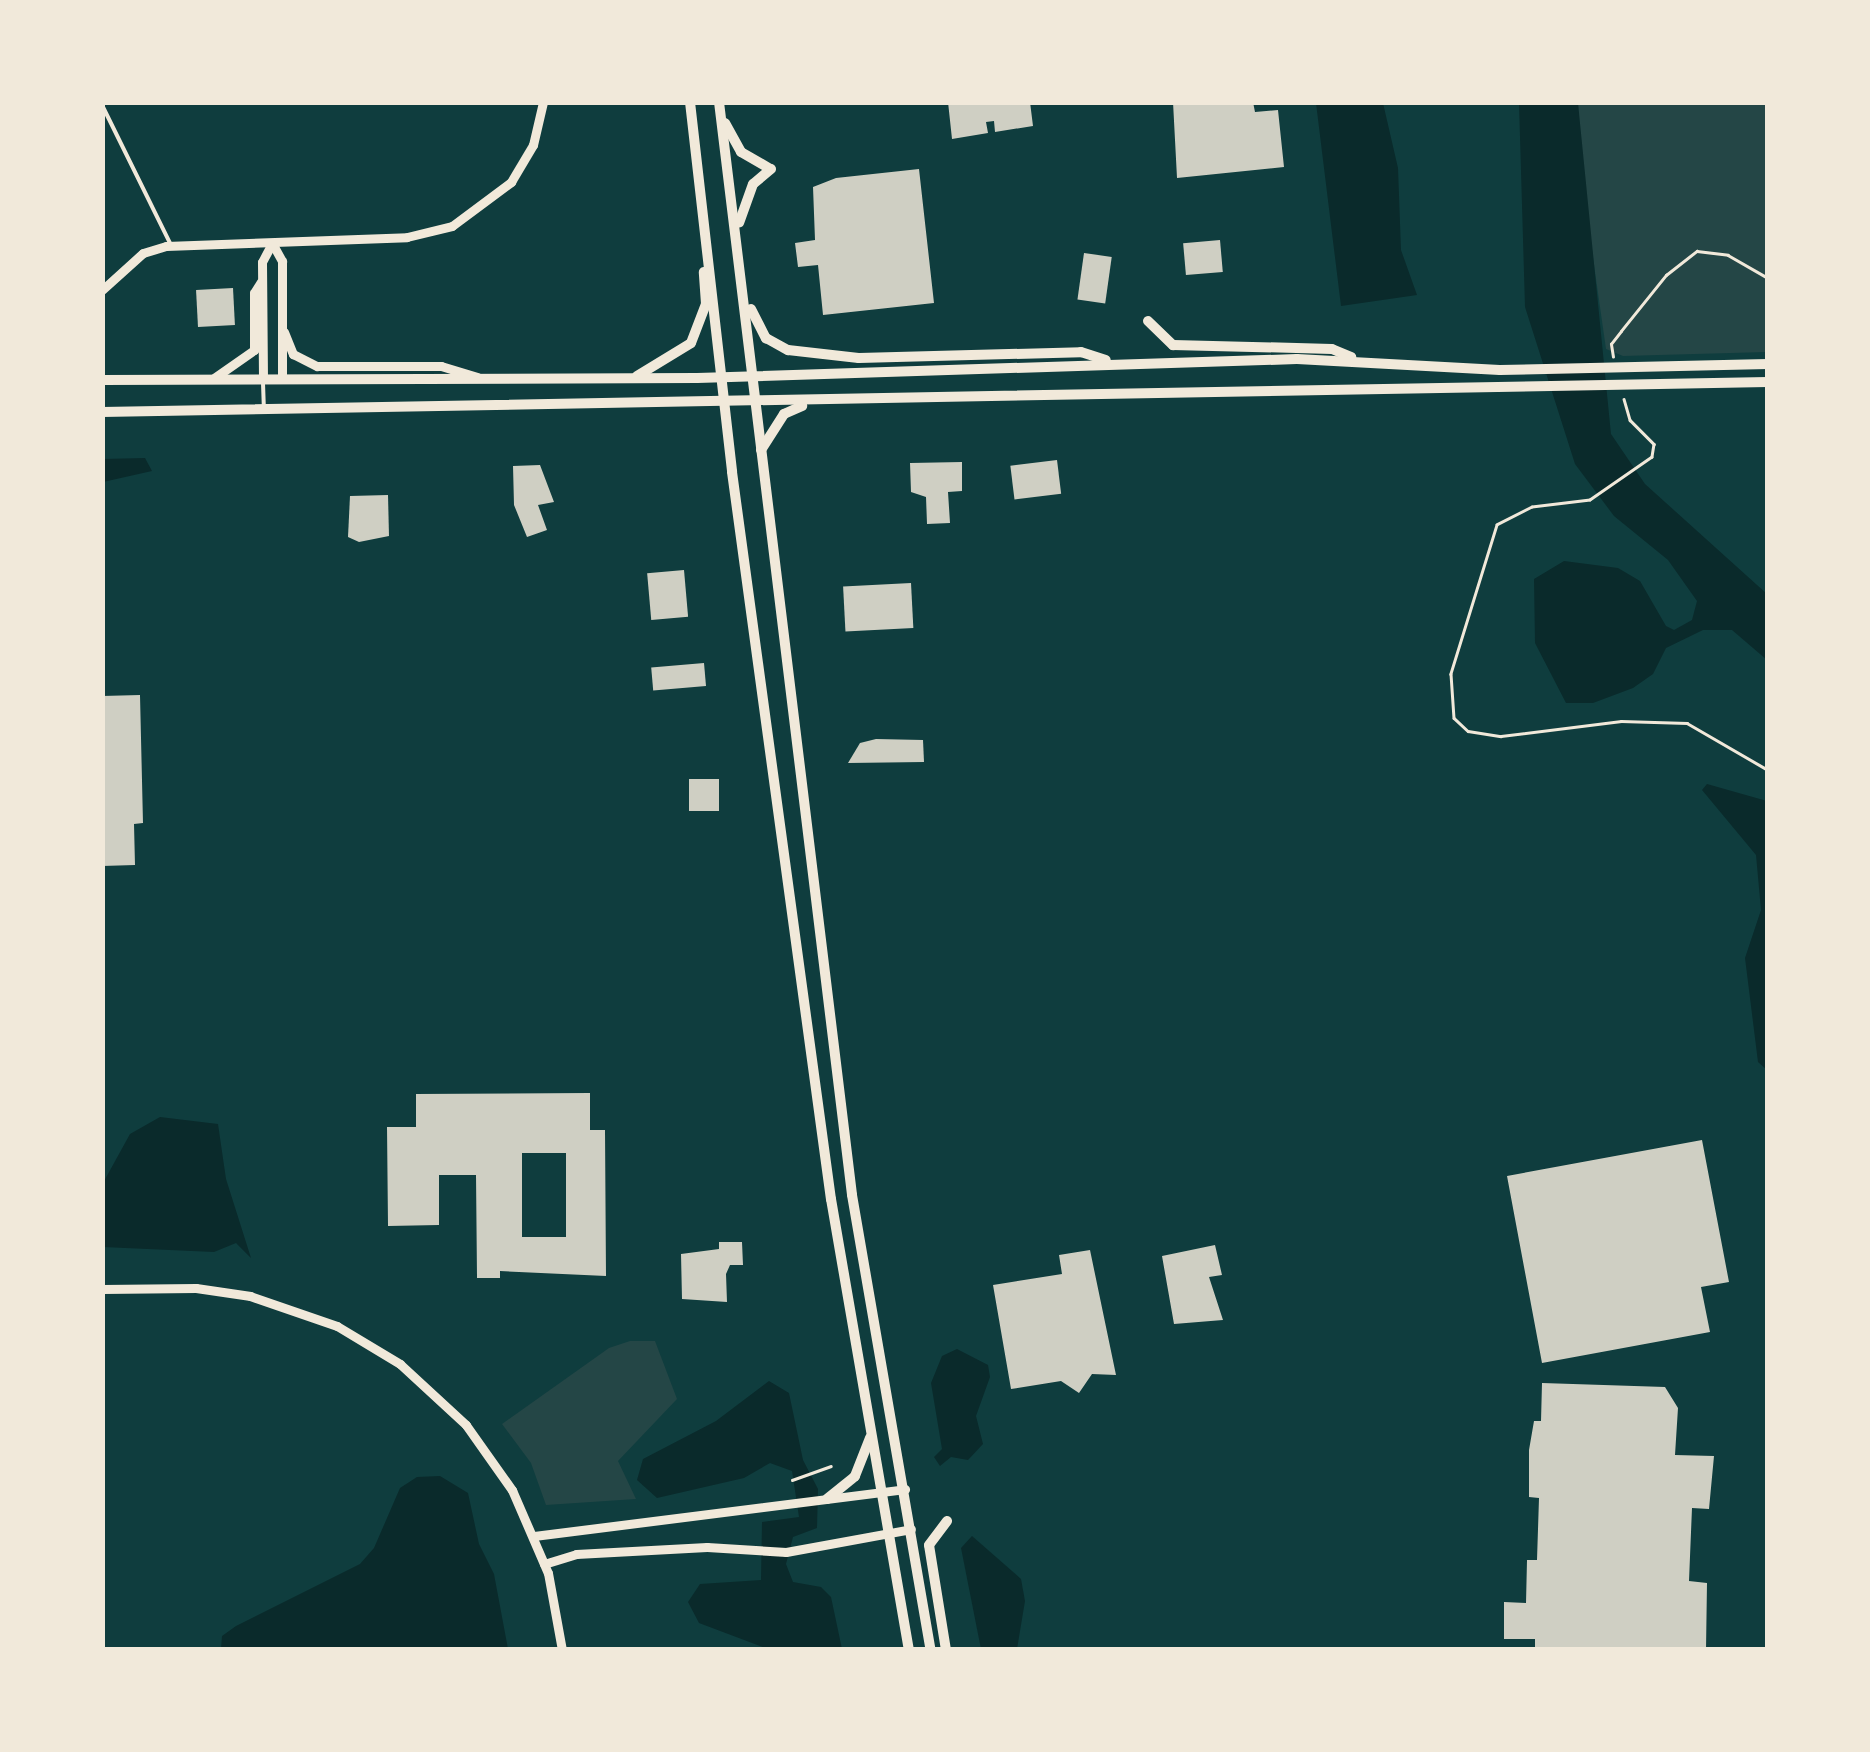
<!DOCTYPE html>
<style>
body{margin:0}
#map{position:relative;width:1870px;height:1752px;overflow:hidden;background:#0f3d3e;font-family:"PT Sans Narrow",sans-serif}
div>[style]{position:absolute}
.green>*{inset:0;background:#244646}
.water>*{inset:0;background:#0a2a2b}
.building>*{inset:0;background:#cfcfc3;transform-origin:0 0}
.path>*{height:2.5px;margin:-1.25px;padding:0 1.25px;transform-origin:1.25px;border-radius:1.25px;background:#f1e9da}
.service>*{height:4px;margin:-2px;padding:0 2px;transform-origin:2px;border-radius:2px;background:#f1e9da}
.tertiary>*{height:9px;margin:-4.5px;padding:0 4.5px;transform-origin:4.5px;border-radius:4.5px;background:#f1e9da}
.primary>*{height:10px;margin:-5px;padding:0 5px;transform-origin:5px;border-radius:5px;background:#f1e9da}
span{translate:-50% -50%;white-space:nowrap;text-align:center;line-height:1.15;-webkit-text-stroke:8px #f1e9da;paint-order:stroke}
.frame{position:absolute;inset:0;border:105px solid #f1e9da;pointer-events:none}
</style>
<div id="map">
<div class="green">
<div style="clip-path:polygon(1578px 103px,1767px 103px,1767px 352px,1623px 356px,1606px 349px,1581px 174px)"></div>
<div style="clip-path:polygon(630px 1341px,655px 1341px,677px 1399px,618px 1461px,636px 1499px,546px 1505px,531px 1463px,502px 1424px,609px 1348px)"></div>
</div>
<div class="water">
<div style="clip-path:polygon(1316px 103px,1383px 103px,1398px 168px,1401px 250px,1417px 295px,1341px 306px)"></div>
<div style="clip-path:polygon(1519px 103px,1578px 103px,1611px 434px,1645px 484px,1767px 594px,1767px 660px,1732px 630px,1703px 630px,1666px 648px,1653px 674px,1633px 688px,1593px 703px,1566px 703px,1535px 643px,1534px 579px,1564px 561px,1618px 568px,1640px 581px,1666px 626px,1674px 630px,1692px 620px,1697px 601px,1668px 560px,1614px 516px,1575px 464px,1525px 307px)"></div>
<div style="clip-path:polygon(145px 458px,152px 471px,103px 482px,103px 459px)"></div>
<div style="clip-path:polygon(1707px 784px,1767px 801px,1767px 1070px,1758px 1062px,1745px 958px,1761px 910px,1756px 855px,1702px 790px)"></div>
<div style="clip-path:polygon(160px 1117px,218px 1124px,226px 1179px,251px 1258px,236px 1243px,214px 1252px,103px 1247px,103px 1183px,130px 1134px)"></div>
<div style="clip-path:polygon(957px 1349px,988px 1365px,990px 1377px,976px 1416px,983px 1444px,968px 1460px,951px 1457px,940px 1466px,934px 1457px,942px 1449px,931px 1383px,942px 1356px)"></div>
<div style="clip-path:polygon(769px 1381px,789px 1393px,803px 1460px,818px 1489px,817px 1528px,793px 1537px,786px 1564px,793px 1582px,821px 1587px,831px 1597px,842px 1649px,768px 1649px,699px 1623px,688px 1602px,700px 1584px,761px 1580px,762px 1522px,799px 1517px,792px 1471px,770px 1463px,744px 1478px,657px 1498px,637px 1480px,643px 1459px,716px 1421px)"></div>
<div style="clip-path:polygon(440px 1476px,468px 1493px,479px 1544px,494px 1574px,508px 1649px,221px 1649px,222px 1636px,236px 1626px,360px 1564px,374px 1548px,400px 1488px,417px 1477px)"></div>
<div style="clip-path:polygon(972px 1536px,1021px 1579px,1025px 1601px,1017px 1649px,981px 1649px,961px 1548px)"></div>
</div>
<div class="building">
<div style="clip-path:polygon(948px 102px,1030px 102px,1033px 126px,995px 132px,994px 121px,986px 122px,988px 133px,952px 139px)"></div>
<div style="clip-path:polygon(1173px 102px,1253px 102px,1255px 112px,1278px 110px,1284px 167px,1177px 178px)"></div>
<div style="clip-path:polygon(919px 169px,934px 303px,823px 315px,818px 265px,798px 267px,795px 243px,815px 240px,813px 187px,836px 178px)"></div>
<div style="left:1220px;top:240px;width:32px;height:37px;rotate:85deg"></div>
<div style="left:1084px;top:253px;width:28px;height:47px;rotate:8deg"></div>
<div style="left:233px;top:288px;width:37px;height:37px;rotate:87deg"></div>
<div style="left:1057px;top:460px;width:34px;height:47px;rotate:83deg"></div>
<div style="clip-path:polygon(962px 462px,962px 491px,948px 492px,950px 523px,927px 524px,926px 497px,911px 492px,910px 463px)"></div>
<div style="clip-path:polygon(540px 465px,554px 502px,538px 505px,547px 530px,527px 537px,514px 505px,513px 466px)"></div>
<div style="clip-path:polygon(388px 495px,389px 536px,359px 542px,348px 537px,350px 496px)"></div>
<div style="left:684px;top:570px;width:47px;height:37px;rotate:85deg"></div>
<div style="left:911px;top:583px;width:45px;height:68px;rotate:87deg"></div>
<div style="left:704px;top:663px;width:23px;height:53px;rotate:85deg"></div>
<div style="clip-path:polygon(140px 695px,143px 823px,134px 824px,135px 865px,102px 866px,102px 696px)"></div>
<div style="clip-path:polygon(876px 739px,923px 740px,924px 762px,848px 763px,860px 743px)"></div>
<div style="left:689px;top:779px;width:30px;height:32px"></div>
<div style="clip-path:polygon(evenodd,590px 1093px,590px 1130px,605px 1130px,606px 1276px,500px 1271px,500px 1278px,477px 1278px,476px 1175px,439px 1175px,439px 1225px,388px 1226px,387px 1127px,416px 1127px,416px 1094px,590px 1093px,522px 1153px,566px 1153px,566px 1237px,522px 1237px,522px 1153px)"></div>
<div style="clip-path:polygon(1702px 1140px,1729px 1282px,1701px 1287px,1710px 1332px,1542px 1363px,1507px 1176px)"></div>
<div style="clip-path:polygon(719px 1242px,742px 1242px,743px 1265px,730px 1265px,726px 1274px,727px 1302px,682px 1299px,681px 1254px,719px 1249px)"></div>
<div style="clip-path:polygon(1215px 1245px,1222px 1275px,1209px 1277px,1223px 1320px,1174px 1324px,1162px 1256px)"></div>
<div style="clip-path:polygon(1090px 1250px,1116px 1375px,1092px 1374px,1079px 1393px,1061px 1381px,1011px 1389px,993px 1285px,1062px 1274px,1059px 1255px)"></div>
<div style="clip-path:polygon(1542px 1383px,1665px 1387px,1678px 1408px,1675px 1455px,1714px 1456px,1709px 1509px,1692px 1508px,1689px 1581px,1707px 1583px,1706px 1650px,1535px 1650px,1535px 1639px,1504px 1639px,1504px 1602px,1526px 1603px,1527px 1560px,1537px 1560px,1539px 1498px,1529px 1497px,1529px 1450px,1534px 1421px,1541px 1421px)"></div>
</div>
<div class="path">
<div style="left:1613px;top:357px;width:13px;rotate:-99deg"></div>
<div style="left:1611px;top:344px;width:16px;rotate:-52deg"></div>
<div style="left:1621px;top:331px;width:72px;rotate:-51.2deg"></div>
<div style="left:1666px;top:275px;width:39px;rotate:-38deg"></div>
<div style="left:1697px;top:251px;width:31px;rotate:7deg"></div>
<div style="left:1728px;top:255px;width:46px;rotate:29.9deg"></div>
<div style="left:1624px;top:399px;width:22px;rotate:74deg"></div>
<div style="left:1630px;top:420px;width:34px;rotate:45deg"></div>
<div style="left:1654px;top:444px;width:13px;rotate:99deg"></div>
<div style="left:1652px;top:457px;width:75px;rotate:145.3deg"></div>
<div style="left:1590px;top:500px;width:58px;rotate:173.1deg"></div>
<div style="left:1532px;top:507px;width:39px;rotate:153deg"></div>
<div style="left:1497px;top:525px;width:156px;rotate:107.2deg"></div>
<div style="left:1451px;top:674px;width:44px;rotate:86.1deg"></div>
<div style="left:1454px;top:718px;width:19px;rotate:43deg"></div>
<div style="left:1468px;top:731px;width:33px;rotate:9deg"></div>
<div style="left:1501px;top:736px;width:121px;rotate:-7.1deg"></div>
<div style="left:1621px;top:721px;width:66px;rotate:1.7deg"></div>
<div style="left:1687px;top:723px;width:94px;rotate:30.1deg"></div>
<div style="left:792px;top:1480px;width:41px;rotate:-19.7deg"></div>
</div>
<div class="service">
<div style="left:102px;top:105px;width:156px;rotate:63.8deg"></div>
<div style="left:263px;top:383px;width:25px;rotate:88deg"></div>
</div>
<div class="tertiary">
<div style="left:272px;top:243px;width:21px;rotate:61deg"></div>
<div style="left:282px;top:261px;width:117px;rotate:90deg"></div>
<div style="left:102px;top:290px;width:55px;rotate:-42.1deg"></div>
<div style="left:143px;top:253px;width:24px;rotate:-17deg"></div>
<div style="left:166px;top:246px;width:241px;rotate:-2.1deg"></div>
<div style="left:407px;top:237px;width:46px;rotate:-13.7deg"></div>
<div style="left:452px;top:226px;width:74px;rotate:-36.7deg"></div>
<div style="left:511px;top:182px;width:43px;rotate:-59.3deg"></div>
<div style="left:533px;top:145px;width:44px;rotate:-76.9deg"></div>
<div style="left:284px;top:332px;width:24px;rotate:68deg"></div>
<div style="left:293px;top:354px;width:27px;rotate:27deg"></div>
<div style="left:317px;top:366px;width:124px"></div>
<div style="left:441px;top:366px;width:38px;rotate:17deg"></div>
<div style="left:214px;top:378px;width:49px;rotate:-35deg"></div>
<div style="left:254px;top:350px;width:57px;rotate:-90deg"></div>
<div style="left:254px;top:293px;width:13px;rotate:-58deg"></div>
<div style="left:263px;top:378px;width:116px;rotate:-90.5deg"></div>
<div style="left:262px;top:262px;width:21px;rotate:-62deg"></div>
<div style="left:102px;top:1289px;width:94px;rotate:-0.6deg"></div>
<div style="left:196px;top:1288px;width:55px;rotate:8.4deg"></div>
<div style="left:250px;top:1296px;width:92px;rotate:19deg"></div>
<div style="left:337px;top:1326px;width:74px;rotate:31.1deg"></div>
<div style="left:400px;top:1364px;width:90px;rotate:42.7deg"></div>
<div style="left:466px;top:1425px;width:80px;rotate:54.7deg"></div>
<div style="left:512px;top:1490px;width:90px;rotate:66.6deg"></div>
<div style="left:548px;top:1573px;width:78px;rotate:79.7deg"></div>
<div style="left:534px;top:1536px;width:374px;rotate:-7.2deg"></div>
<div style="left:544px;top:1564px;width:34px;rotate:-17deg"></div>
<div style="left:576px;top:1554px;width:131px;rotate:-3.1deg"></div>
<div style="left:707px;top:1547px;width:79px;rotate:3.6deg"></div>
<div style="left:786px;top:1552px;width:127px;rotate:-10.4deg"></div>
</div>
<div class="primary">
<div style="left:690px;top:102px;width:372px;rotate:83.5deg"></div>
<div style="left:732px;top:472px;width:734px;rotate:82.25deg"></div>
<div style="left:831px;top:1199px;width:458px;rotate:80.2deg"></div>
<div style="left:719px;top:102px;width:1101px;rotate:83.06deg"></div>
<div style="left:852px;top:1195px;width:462px;rotate:80.2deg"></div>
<div style="left:725px;top:123px;width:33px;rotate:61deg"></div>
<div style="left:741px;top:152px;width:34px;rotate:30deg"></div>
<div style="left:771px;top:169px;width:23px;rotate:140deg"></div>
<div style="left:753px;top:184px;width:41px;rotate:109.7deg"></div>
<div style="left:751px;top:309px;width:33px;rotate:63deg"></div>
<div style="left:766px;top:338px;width:25px;rotate:29deg"></div>
<div style="left:788px;top:350px;width:71px;rotate:6.4deg"></div>
<div style="left:859px;top:358px;width:222px;rotate:-1.5deg"></div>
<div style="left:1081px;top:352px;width:26px;rotate:18deg"></div>
<div style="left:1148px;top:321px;width:35px;rotate:44deg"></div>
<div style="left:1173px;top:345px;width:159px;rotate:1.4deg"></div>
<div style="left:1332px;top:349px;width:21px;rotate:23deg"></div>
<div style="left:637px;top:376px;width:63px;rotate:-31.4deg"></div>
<div style="left:691px;top:343px;width:42px;rotate:-69deg"></div>
<div style="left:706px;top:304px;width:32px;rotate:-94deg"></div>
<div style="left:102px;top:380px;width:595px;rotate:-0.19deg"></div>
<div style="left:697px;top:378px;width:600px;rotate:-1.81deg"></div>
<div style="left:1297px;top:359px;width:203px;rotate:3.1deg"></div>
<div style="left:1500px;top:370px;width:268px;rotate:-1.3deg"></div>
<div style="left:102px;top:412px;width:1666px;rotate:-1.03deg"></div>
<div style="left:761px;top:450px;width:43px;rotate:-57.4deg"></div>
<div style="left:784px;top:414px;width:20px;rotate:-24deg"></div>
<div style="left:827px;top:1499px;width:36px;rotate:-39deg"></div>
<div style="left:855px;top:1476px;width:41px;rotate:-68.5deg"></div>
<div style="left:946px;top:1650px;width:106px;rotate:-99.2deg"></div>
<div style="left:929px;top:1545px;width:30px;rotate:-53deg"></div>
</div>
<div class="frame"></div>
</div>
